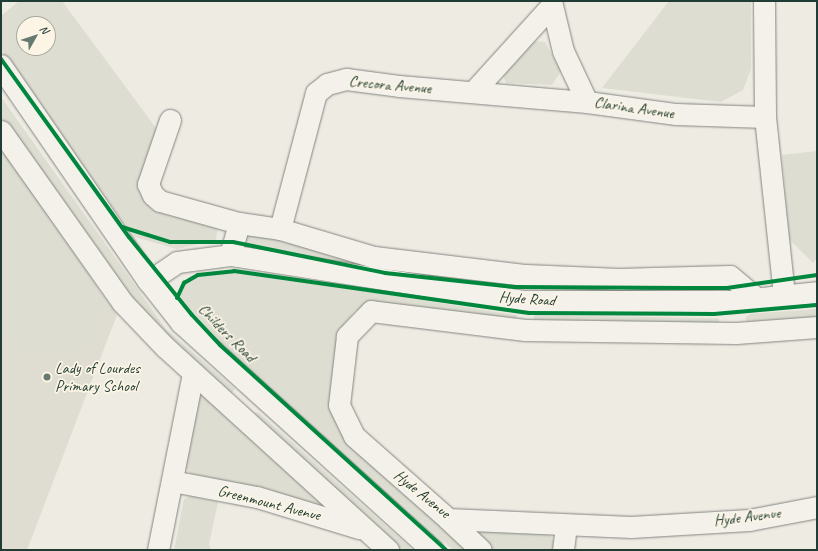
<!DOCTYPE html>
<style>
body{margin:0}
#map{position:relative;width:818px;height:551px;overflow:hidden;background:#eeebe3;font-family:Caveat,sans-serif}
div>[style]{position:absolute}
.built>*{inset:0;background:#dfddd2}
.green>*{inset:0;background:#deddd1;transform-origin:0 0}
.roads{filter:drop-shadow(0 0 1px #828681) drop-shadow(0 0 1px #828681)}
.minor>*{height:21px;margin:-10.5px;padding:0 10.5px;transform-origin:10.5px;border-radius:10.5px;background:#f4f1eb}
.major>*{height:22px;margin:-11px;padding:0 11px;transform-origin:11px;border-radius:11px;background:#f4f1eb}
.cycleway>*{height:4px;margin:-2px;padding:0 2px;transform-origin:2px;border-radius:2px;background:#00873e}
.dots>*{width:11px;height:11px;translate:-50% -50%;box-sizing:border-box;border:2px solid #fcf5e5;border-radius:50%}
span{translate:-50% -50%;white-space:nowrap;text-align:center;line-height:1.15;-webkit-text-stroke:3.5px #fcf5e5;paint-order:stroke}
.street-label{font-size:16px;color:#1f3d34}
.poi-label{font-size:16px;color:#1f3d34}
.left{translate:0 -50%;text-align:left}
.frame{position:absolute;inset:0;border:2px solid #1f3d34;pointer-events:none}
.north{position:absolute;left:16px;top:16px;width:40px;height:40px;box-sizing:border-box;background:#fcf5e5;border:1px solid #a4ab9e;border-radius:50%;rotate:51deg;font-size:11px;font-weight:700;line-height:16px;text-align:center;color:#1f3d34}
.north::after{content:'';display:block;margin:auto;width:14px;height:18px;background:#677a71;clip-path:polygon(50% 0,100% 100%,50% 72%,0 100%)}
</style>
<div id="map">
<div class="built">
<div style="clip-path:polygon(1px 148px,117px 315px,27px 550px,1px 550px)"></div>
</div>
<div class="green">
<div style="clip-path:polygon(evenodd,19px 1px,62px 1px,159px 132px,139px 192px,152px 210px,218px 225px,216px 240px,177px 249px,135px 237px,7px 61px,1px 48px,1px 16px,19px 1px,24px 24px,48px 24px,48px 48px,24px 48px,24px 24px)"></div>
<div style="clip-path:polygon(669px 1px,751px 1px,751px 69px,743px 90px,721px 102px,602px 88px)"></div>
<div style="clip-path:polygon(530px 41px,545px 42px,561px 71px,552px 85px,506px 83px,502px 73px)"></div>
<div style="clip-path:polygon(1px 97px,166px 329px,235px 389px,228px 398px,131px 303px,1px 119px)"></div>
<div style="clip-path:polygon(1px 148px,88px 272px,105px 306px,94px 338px,84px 347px,62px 355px,47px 356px,27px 353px,1px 328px)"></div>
<div style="clip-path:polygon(817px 151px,817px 258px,813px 263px,789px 239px,782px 155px)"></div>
<div style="clip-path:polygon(251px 233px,385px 266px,513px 279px,514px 287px,385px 273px,247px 245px,244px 236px)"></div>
<div style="clip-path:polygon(231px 270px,517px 315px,516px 320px,374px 304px,356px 310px,338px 332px,331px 409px,469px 550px,453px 550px,196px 318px,180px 296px,184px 286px,195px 277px)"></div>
<div style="left:541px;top:282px;width:176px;height:9px;rotate:1deg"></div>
<div style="clip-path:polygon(817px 309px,817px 319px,749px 325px,745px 318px,750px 314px)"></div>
<div style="left:534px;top:315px;width:185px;height:10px;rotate:1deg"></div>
<div style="clip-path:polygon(202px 395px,326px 508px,190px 473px,185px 467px,196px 402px)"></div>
<div style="clip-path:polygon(258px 412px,413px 550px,396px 550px,253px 414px)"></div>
<div style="clip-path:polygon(190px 496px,218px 502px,209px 544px,211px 550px,174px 550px,184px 499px)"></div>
<div style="clip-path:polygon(474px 528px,547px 532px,555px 542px,554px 550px,489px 550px)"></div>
</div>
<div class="roads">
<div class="minor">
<div style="left:551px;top:1px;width:51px;rotate:76.5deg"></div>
<div style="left:563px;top:51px;width:56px;rotate:64.8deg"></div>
<div style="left:764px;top:1px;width:116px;rotate:89.5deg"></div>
<div style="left:765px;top:117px;width:179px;rotate:83.9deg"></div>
<div style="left:473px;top:92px;width:116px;rotate:-47.8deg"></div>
<div style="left:170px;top:120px;width:68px;rotate:109deg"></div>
<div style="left:148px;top:184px;width:12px;rotate:66deg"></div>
<div style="left:153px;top:195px;width:9px;rotate:41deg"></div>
<div style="left:160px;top:201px;width:82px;rotate:15.6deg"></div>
<div style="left:1px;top:131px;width:209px;rotate:54.7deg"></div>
<div style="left:122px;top:302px;width:62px;rotate:46.3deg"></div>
<div style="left:165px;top:347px;width:302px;rotate:42.3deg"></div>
<div style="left:280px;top:229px;width:98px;rotate:16.6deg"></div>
<div style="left:374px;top:257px;width:153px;rotate:6.8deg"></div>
<div style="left:526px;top:275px;width:93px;rotate:2.5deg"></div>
<div style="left:619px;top:279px;width:111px;rotate:-1.5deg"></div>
<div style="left:730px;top:276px;width:35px;rotate:40deg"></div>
<div style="left:230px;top:255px;width:33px;rotate:-74deg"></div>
<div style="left:239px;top:223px;width:41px;rotate:8.3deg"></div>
<div style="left:280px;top:229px;width:141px;rotate:-75.2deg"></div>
<div style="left:316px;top:93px;width:14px;rotate:-39deg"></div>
<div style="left:327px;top:84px;width:20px;rotate:-15deg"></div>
<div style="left:346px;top:79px;width:53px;rotate:7.5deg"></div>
<div style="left:399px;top:86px;width:189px;rotate:4.9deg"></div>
<div style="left:587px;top:102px;width:90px;rotate:7.7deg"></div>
<div style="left:676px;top:114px;width:89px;rotate:1.9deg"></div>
<div style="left:149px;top:281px;width:34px;rotate:-34deg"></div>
<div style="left:177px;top:262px;width:53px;rotate:-7.5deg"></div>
<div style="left:230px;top:255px;width:298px;rotate:8.9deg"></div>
<div style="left:524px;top:301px;width:209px"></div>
<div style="left:733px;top:301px;width:84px;rotate:-6.1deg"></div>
<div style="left:817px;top:327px;width:81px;rotate:175.8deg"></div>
<div style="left:736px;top:333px;width:211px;rotate:-179.2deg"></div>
<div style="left:525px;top:330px;width:155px;rotate:-173deg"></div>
<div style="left:371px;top:311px;width:35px;rotate:134deg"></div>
<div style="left:347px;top:336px;width:69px;rotate:96.6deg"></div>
<div style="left:339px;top:405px;width:34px;rotate:64deg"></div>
<div style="left:354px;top:436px;width:125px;rotate:41.4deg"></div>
<div style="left:448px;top:519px;width:183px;rotate:2.5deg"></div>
<div style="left:631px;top:527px;width:118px;rotate:-3.4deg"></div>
<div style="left:749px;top:520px;width:69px;rotate:-10.8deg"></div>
<div style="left:172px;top:481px;width:86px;rotate:10.7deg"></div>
<div style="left:257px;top:497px;width:107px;rotate:16.9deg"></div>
<div style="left:448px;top:519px;width:45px;rotate:43.2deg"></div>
<div style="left:158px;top:550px;width:180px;rotate:-78.8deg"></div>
<div style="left:563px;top:550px;width:25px;rotate:-83deg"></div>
</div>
<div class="major">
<div style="left:1px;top:66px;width:261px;rotate:55.5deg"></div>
<div style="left:149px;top:281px;width:53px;rotate:51.8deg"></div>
<div style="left:182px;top:323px;width:338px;rotate:42.2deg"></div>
</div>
</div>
<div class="cycleway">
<div style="left:1px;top:59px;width:219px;rotate:54.3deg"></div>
<div style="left:129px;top:237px;width:100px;rotate:51.1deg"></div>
<div style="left:192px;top:315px;width:41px;rotate:47deg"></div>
<div style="left:220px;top:345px;width:305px;rotate:42.2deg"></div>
<div style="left:122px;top:227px;width:50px;rotate:17.4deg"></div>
<div style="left:170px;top:242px;width:63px"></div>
<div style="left:233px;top:242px;width:155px;rotate:11.5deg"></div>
<div style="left:385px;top:273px;width:130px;rotate:6.2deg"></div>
<div style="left:514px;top:287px;width:213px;rotate:0.3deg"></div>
<div style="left:727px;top:288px;width:91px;rotate:-8.2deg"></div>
<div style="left:177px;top:298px;width:17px;rotate:-65deg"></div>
<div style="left:184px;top:283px;width:16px;rotate:-30deg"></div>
<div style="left:198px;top:275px;width:36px;rotate:-6deg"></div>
<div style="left:234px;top:271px;width:298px;rotate:8.1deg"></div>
<div style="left:529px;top:313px;width:185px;rotate:0.3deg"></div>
<div style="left:714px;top:314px;width:103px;rotate:-5deg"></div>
</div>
<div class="dots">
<div style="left:47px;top:377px;background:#677a71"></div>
</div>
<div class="street-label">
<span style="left:390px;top:85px;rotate:5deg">Crecora Avenue</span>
<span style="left:634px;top:108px;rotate:8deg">Clarina Avenue</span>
<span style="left:527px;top:299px;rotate:4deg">Hyde Road</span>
<span style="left:227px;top:333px;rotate:45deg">Childers Road</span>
<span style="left:422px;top:494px;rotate:39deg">Hyde Avenue</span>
<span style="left:269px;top:503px;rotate:14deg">Greenmount Avenue</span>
<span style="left:747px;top:517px;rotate:-7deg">Hyde Avenue</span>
</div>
<div class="poi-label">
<span class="left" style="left:55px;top:377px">Lady of Lourdes<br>Primary School</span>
</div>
<div class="frame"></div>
<div class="north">N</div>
</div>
